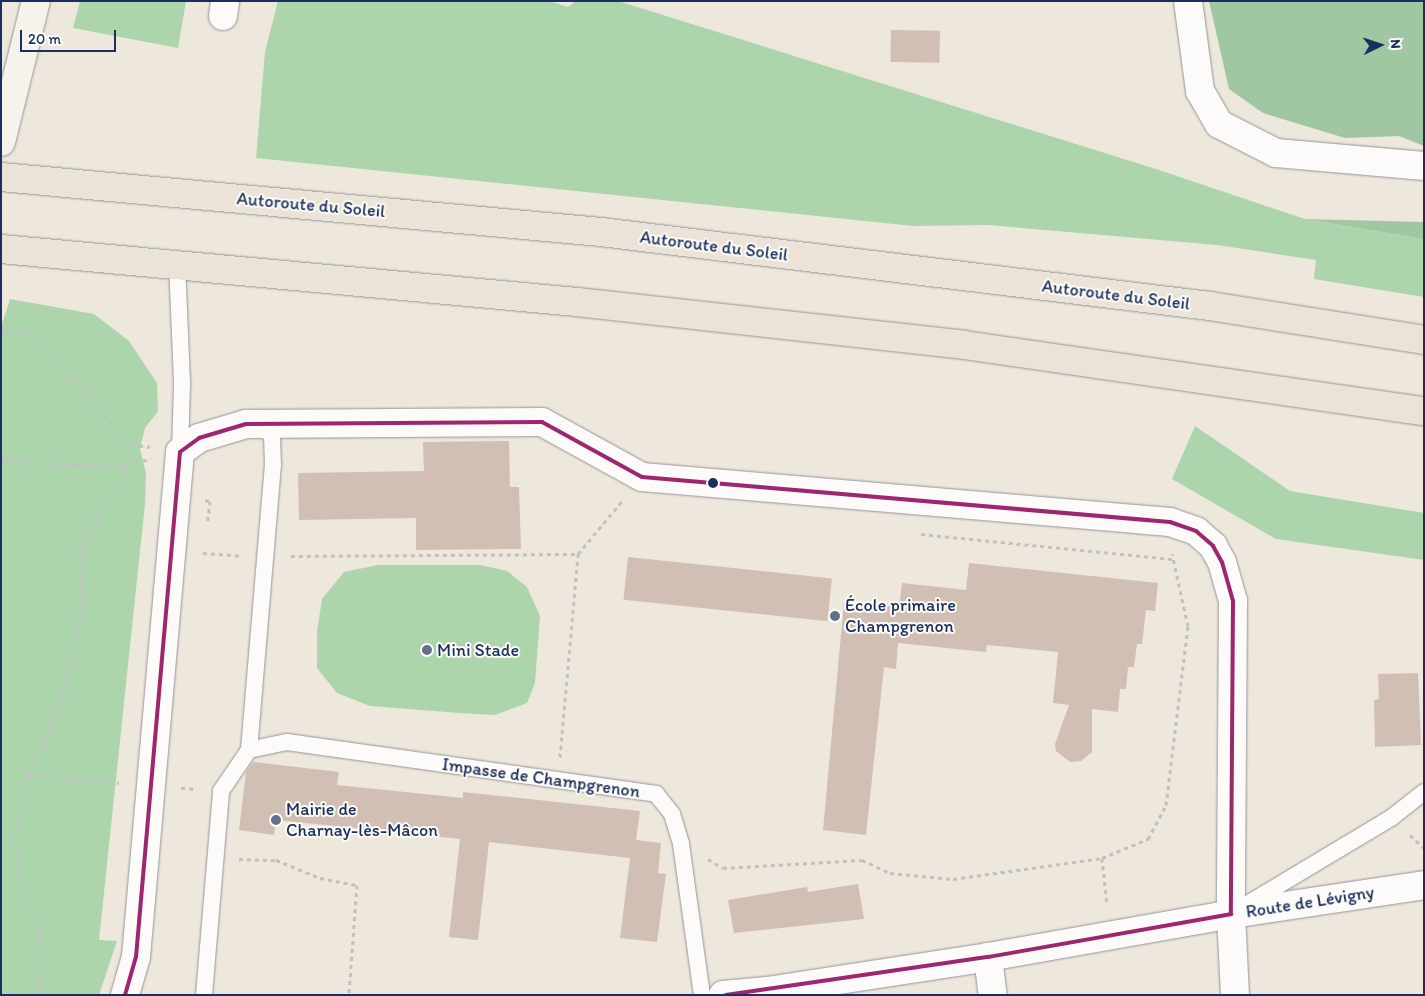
<!DOCTYPE html>
<meta charset="utf-8">
<style>
body{margin:0}
#map{position:relative;width:1425px;height:996px;overflow:hidden;background:#ede7dc;font-family:Itim,sans-serif}
div>[style]{position:absolute}
.green>*{inset:0;background:#add5ac}
.forest>*{inset:0;background:#a1c6a2}
.building>*{inset:0;background:#d2bfb4;transform-origin:0 0}
.path>*{height:3px;margin-top:-1.5px;transform-origin:0;background:repeating-linear-gradient(90deg,#c0c1c3 0 4px,transparent 0 8px)}
.roads{filter:drop-shadow(0 0 1px #959597) drop-shadow(0 0 1px #959597)}
.lane>*{height:16px;margin:-8px;padding:0 8px;transform-origin:8px;border-radius:8px;background:#fcfbfa}
.street>*{height:28px;margin:-14px;padding:0 14px;transform-origin:14px;border-radius:14px;background:#fcfbfa}
.secondary>*{height:28px;margin:-14px;padding:0 14px;transform-origin:14px;border-radius:14px;background:#f6f2ec}
.highway>*{height:28px;margin:-14px;padding:0 14px;transform-origin:14px;border-radius:14px;background:#ebe3d8}
.bus-1>*{height:4px;margin:-2px;padding:0 2px;transform-origin:2px;border-radius:2px;background:#9d266f}
.dots>*{width:14px;height:14px;translate:-50% -50%;box-sizing:border-box;border:2px solid #fdfcf7;border-radius:50%}
span{translate:-50% -50%;white-space:nowrap;text-align:center;line-height:1.15;-webkit-text-stroke:4px #fdfcf7;paint-order:stroke}
.street-label{font-size:18px;color:#1b2f5e}
.poi-label{font-size:18px;color:#1b2f5e}
.left{translate:0 -50%;text-align:left}
.frame{position:absolute;inset:0;border:2px solid #1b2f5e;pointer-events:none}
.north{position:absolute;left:1355px;top:20px;width:50px;height:50px;-webkit-text-stroke:4px #fdfcf7;paint-order:stroke;rotate:86deg;font-size:14px;font-weight:700;line-height:20px;text-align:center;color:#1b2f5e}
.north::after{content:'';display:block;margin:auto;width:18px;height:22px;background:#1b2f5e;clip-path:polygon(50% 0,100% 100%,50% 72%,0 100%)}
.scale{position:absolute;left:20px;top:30px;width:96px;height:22px;box-sizing:border-box;border:2px solid #1b2f5e;border-top:0;padding-left:6px;font-size:15px;line-height:18px;white-space:nowrap;color:#1b2f5e;-webkit-text-stroke:4px #fdfcf7;paint-order:stroke}
</style>
<div id="map">
<div class="green">
<div style="clip-path:polygon(80px 1px,186px 1px,178px 48px,73px 28px)"></div>
<div style="clip-path:polygon(278px 1px,549px 1px,568px 7px,576px 1px,618px 1px,1159px 170px,1305px 219px,1424px 239px,1424px 297px,1314px 279px,1316px 260px,1217px 245px,988px 225px,913px 226px,256px 158px,265px 52px)"></div>
<div style="clip-path:polygon(10px 299px,94px 314px,129px 341px,157px 383px,158px 411px,145px 428px,140px 449px,146px 473px,145px 504px,99px 940px,117px 941px,99px 995px,1px 995px,1px 327px)"></div>
<div style="clip-path:polygon(1195px 426px,1290px 491px,1424px 513px,1424px 560px,1276px 539px,1172px 479px)"></div>
<div style="clip-path:polygon(378px 565px,480px 565px,507px 571px,527px 587px,540px 616px,535px 683px,527px 703px,495px 715px,460px 713px,370px 706px,337px 693px,317px 668px,317px 632px,322px 599px,344px 572px)"></div>
</div>
<div class="forest">
<div style="clip-path:polygon(1209px 1px,1424px 1px,1424px 146px,1399px 136px,1345px 138px,1263px 113px,1229px 89px)"></div>
<div style="clip-path:polygon(1305px 219px,1424px 222px,1424px 239px)"></div>
</div>
<div class="building">
<div style="left:891px;top:30px;width:49px;height:32px;rotate:1deg"></div>
<div style="clip-path:polygon(509px 441px,510px 487px,519px 487px,521px 549px,416px 550px,416px 518px,299px 520px,298px 473px,424px 471px,423px 442px)"></div>
<div style="left:628px;top:557px;width:205px;height:43px;rotate:6deg"></div>
<div style="clip-path:polygon(969px 563px,1158px 583px,1155px 611px,1146px 610px,1142px 644px,1137px 644px,1134px 667px,1128px 667px,1126px 689px,1120px 689px,1118px 712px,1092px 709px,1092px 752px,1081px 761px,1070px 762px,1056px 751px,1055px 744px,1069px 705px,1053px 703px,1058px 652px,987px 645px,986px 652px,898px 643px,896px 669px,884px 667px,866px 835px,823px 830px,844px 602px,899px 607px,902px 583px,966px 590px)"></div>
<div style="clip-path:polygon(1418px 673px,1421px 745px,1375px 747px,1374px 700px,1379px 699px,1378px 674px)"></div>
<div style="clip-path:polygon(253px 762px,339px 772px,337px 785px,463px 798px,463px 792px,640px 811px,636px 840px,661px 843px,658px 873px,666px 874px,657px 942px,620px 938px,630px 858px,489px 842px,478px 940px,449px 937px,460px 839px,276px 820px,274px 835px,239px 830px,246px 772px)"></div>
<div style="clip-path:polygon(858px 884px,864px 919px,734px 933px,728px 900px,807px 887px,808px 892px)"></div>
</div>
<div class="path">
<div style="left:1px;top:331px;width:25px;rotate:7deg"></div>
<div style="left:26px;top:334px;width:152px;rotate:46.3deg"></div>
<div style="left:131px;top:444px;width:19px;rotate:9deg"></div>
<div style="left:1px;top:461px;width:75px;rotate:3.1deg"></div>
<div style="left:76px;top:465px;width:51px;rotate:-1.1deg"></div>
<div style="left:127px;top:464px;width:24px;rotate:-12deg"></div>
<div style="left:205px;top:500px;width:5px;rotate:11deg"></div>
<div style="left:210px;top:501px;width:23px;rotate:97deg"></div>
<div style="left:921px;top:534px;width:253px;rotate:5.7deg"></div>
<div style="left:203px;top:553px;width:39px;rotate:4deg"></div>
<div style="left:291px;top:556px;width:287px;rotate:-0.4deg"></div>
<div style="left:578px;top:554px;width:69px;rotate:-50.3deg"></div>
<div style="left:560px;top:757px;width:204px;rotate:-84.9deg"></div>
<div style="left:29px;top:775px;width:90px;rotate:5.1deg"></div>
<div style="left:181px;top:788px;width:16px;rotate:4deg"></div>
<div style="left:1410px;top:835px;width:19px;rotate:43deg"></div>
<div style="left:1102px;top:858px;width:47px;rotate:83.9deg"></div>
<div style="left:239px;top:859px;width:37px;rotate:2deg"></div>
<div style="left:276px;top:860px;width:48px;rotate:22.2deg"></div>
<div style="left:320px;top:878px;width:38px;rotate:11deg"></div>
<div style="left:357px;top:885px;width:110px;rotate:94.2deg"></div>
<div style="left:708px;top:859px;width:17px;rotate:31deg"></div>
<div style="left:723px;top:868px;width:139px;rotate:-3.3deg"></div>
<div style="left:862px;top:860px;width:31px;rotate:25deg"></div>
<div style="left:890px;top:873px;width:63px;rotate:5.4deg"></div>
<div style="left:953px;top:879px;width:150px;rotate:-8deg"></div>
<div style="left:1102px;top:858px;width:50px;rotate:-22.4deg"></div>
<div style="left:1148px;top:839px;width:38px;rotate:-62deg"></div>
<div style="left:1166px;top:805px;width:180px;rotate:-83deg"></div>
<div style="left:1188px;top:626px;width:74px;rotate:-102.5deg"></div>
<div style="left:41px;top:995px;width:51px;rotate:-87.8deg"></div>
<div style="left:43px;top:944px;width:68px;rotate:-110.6deg"></div>
<div style="left:19px;top:880px;width:47px;rotate:-94.9deg"></div>
<div style="left:15px;top:833px;width:60px;rotate:-76.4deg"></div>
<div style="left:29px;top:775px;width:77px;rotate:-66.4deg"></div>
<div style="left:60px;top:704px;width:99px;rotate:-77.2deg"></div>
<div style="left:82px;top:607px;width:55px;rotate:-92.1deg"></div>
<div style="left:80px;top:552px;width:100px;rotate:-61.9deg"></div>
</div>
<div class="roads">
<div class="lane">
<div style="left:177px;top:263px;width:121px;rotate:87.6deg"></div>
<div style="left:182px;top:384px;width:68px;rotate:91.7deg"></div>
<div style="left:249px;top:750px;width:39px;rotate:-12deg"></div>
<div style="left:287px;top:742px;width:373px;rotate:8deg"></div>
<div style="left:656px;top:794px;width:26px;rotate:51deg"></div>
<div style="left:672px;top:814px;width:31px;rotate:73deg"></div>
<div style="left:681px;top:844px;width:152px;rotate:82.1deg"></div>
<div style="left:1244px;top:906px;width:171px;rotate:-30.9deg"></div>
<div style="left:1391px;top:818px;width:42px;rotate:-38.2deg"></div>
<div style="left:204px;top:995px;width:205px;rotate:-85.2deg"></div>
<div style="left:221px;top:791px;width:50px;rotate:-55.7deg"></div>
<div style="left:249px;top:750px;width:286px;rotate:-85.2deg"></div>
<div style="left:273px;top:465px;width:29px;rotate:-92deg"></div>
<div style="left:272px;top:436px;width:18px;rotate:-135deg"></div>
</div>
<div class="street">
<div style="left:1188px;top:1px;width:91px;rotate:82.4deg"></div>
<div style="left:1200px;top:91px;width:38px;rotate:60deg"></div>
<div style="left:1219px;top:124px;width:64px;rotate:27deg"></div>
<div style="left:1276px;top:153px;width:149px;rotate:5deg"></div>
<div style="left:223px;top:16px;width:15px;rotate:-82deg"></div>
<div style="left:988px;top:957px;width:38px;rotate:83deg"></div>
<div style="left:125px;top:995px;width:40px;rotate:-74deg"></div>
<div style="left:136px;top:957px;width:507px;rotate:-85.02deg"></div>
<div style="left:180px;top:452px;width:24px;rotate:-36deg"></div>
<div style="left:199px;top:438px;width:49px;rotate:-16.6deg"></div>
<div style="left:246px;top:424px;width:296px;rotate:-0.4deg"></div>
<div style="left:542px;top:422px;width:114px;rotate:28.8deg"></div>
<div style="left:642px;top:477px;width:530px;rotate:4.87deg"></div>
<div style="left:1170px;top:522px;width:28px;rotate:19deg"></div>
<div style="left:1196px;top:531px;width:23px;rotate:41deg"></div>
<div style="left:1213px;top:546px;width:18px;rotate:61deg"></div>
<div style="left:1222px;top:562px;width:41px;rotate:74.2deg"></div>
<div style="left:1233px;top:601px;width:313px;rotate:90.4deg"></div>
<div style="left:1231px;top:914px;width:81px;rotate:87.2deg"></div>
<div style="left:723px;top:995px;width:44px;rotate:-5.2deg"></div>
<div style="left:767px;top:991px;width:224px;rotate:-8.7deg"></div>
<div style="left:988px;top:957px;width:247px;rotate:-10deg"></div>
<div style="left:1231px;top:914px;width:195px;rotate:-8.5deg"></div>
</div>
<div class="secondary">
<div style="left:1px;top:142px;width:145px;rotate:-76.1deg"></div>
</div>
<div class="highway">
<div style="left:1px;top:177px;width:603px;rotate:5.24deg"></div>
<div style="left:601px;top:232px;width:613px;rotate:6.93deg"></div>
<div style="left:1210px;top:306px;width:217px;rotate:9deg"></div>
<div style="left:1px;top:249px;width:578px;rotate:5.26deg"></div>
<div style="left:577px;top:302px;width:389px;rotate:6.3deg"></div>
<div style="left:964px;top:345px;width:465px;rotate:8.2deg"></div>
</div>
</div>
<div class="bus-1">
<div style="left:180px;top:452px;width:24px;rotate:-36deg"></div>
<div style="left:199px;top:438px;width:49px;rotate:-16.6deg"></div>
<div style="left:246px;top:424px;width:296px;rotate:-0.4deg"></div>
<div style="left:542px;top:422px;width:114px;rotate:28.8deg"></div>
<div style="left:642px;top:477px;width:530px;rotate:4.87deg"></div>
<div style="left:1170px;top:522px;width:28px;rotate:19deg"></div>
<div style="left:1196px;top:531px;width:23px;rotate:41deg"></div>
<div style="left:1213px;top:546px;width:18px;rotate:61deg"></div>
<div style="left:1222px;top:562px;width:41px;rotate:74.2deg"></div>
<div style="left:1233px;top:601px;width:313px;rotate:90.4deg"></div>
<div style="left:125px;top:995px;width:40px;rotate:-74deg"></div>
<div style="left:136px;top:957px;width:507px;rotate:-85.02deg"></div>
<div style="left:726px;top:995px;width:265px;rotate:-8.3deg"></div>
<div style="left:988px;top:957px;width:247px;rotate:-10deg"></div>
</div>
<div class="dots">
<div style="left:713px;top:483px;background:#1b2f5e"></div>
<div style="left:835px;top:616px;background:#646f8a"></div>
<div style="left:427px;top:650px;background:#646f8a"></div>
<div style="left:276px;top:820px;background:#646f8a"></div>
</div>
<div class="street-label">
<span style="left:311px;top:205px;rotate:5deg">Autoroute du Soleil</span>
<span style="left:714px;top:246px;rotate:7deg">Autoroute du Soleil</span>
<span style="left:1116px;top:295px;rotate:7deg">Autoroute du Soleil</span>
<span style="left:541px;top:778px;rotate:8deg">Impasse de Champgrenon</span>
<span style="left:1310px;top:902px;rotate:-9deg">Route de Lévigny</span>
</div>
<div class="poi-label">
<span class="left" style="left:845px;top:616px">École primaire<br>Champgrenon</span>
<span class="left" style="left:437px;top:650px">Mini Stade</span>
<span class="left" style="left:286px;top:820px">Mairie de<br>Charnay-lès-Mâcon</span>
</div>
<div class="frame"></div>
<div class="north">N</div>
<div class="scale">20 m</div>
</div>
